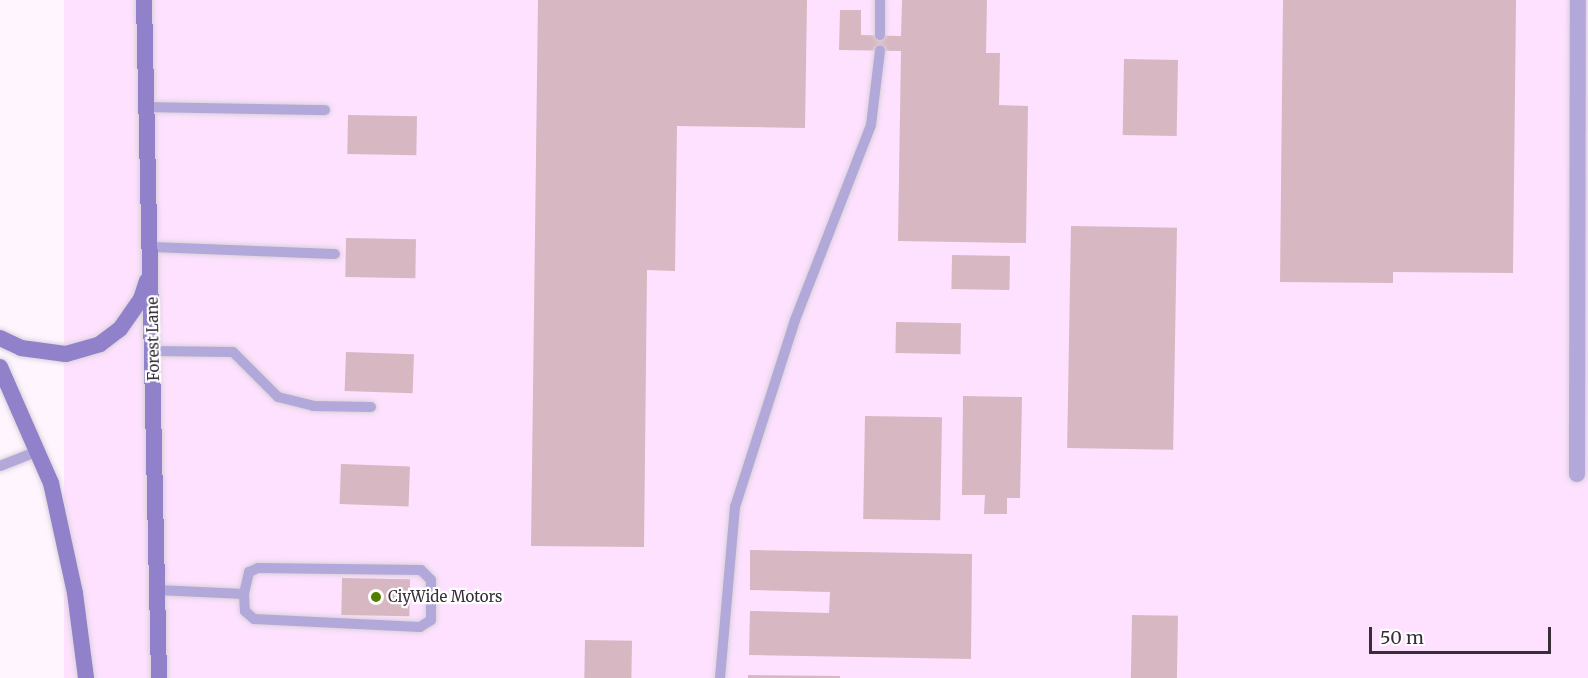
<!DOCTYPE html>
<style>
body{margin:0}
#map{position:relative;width:1588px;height:678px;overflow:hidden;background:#fef5fe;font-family:Merriweather,serif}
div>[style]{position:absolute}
.built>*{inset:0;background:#fde1fe;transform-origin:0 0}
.building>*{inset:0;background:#d7b7c1;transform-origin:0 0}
.roads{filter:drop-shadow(0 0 2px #dad1da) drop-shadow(0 0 2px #dad1da)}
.service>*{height:10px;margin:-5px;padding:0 5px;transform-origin:5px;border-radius:5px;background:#b2a9da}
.minor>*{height:16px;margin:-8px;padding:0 8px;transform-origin:8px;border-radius:8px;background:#b2a9da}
.secondary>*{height:16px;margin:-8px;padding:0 8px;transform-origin:8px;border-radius:8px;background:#9081ca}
.dots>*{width:16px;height:16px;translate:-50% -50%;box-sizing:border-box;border:3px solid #fff;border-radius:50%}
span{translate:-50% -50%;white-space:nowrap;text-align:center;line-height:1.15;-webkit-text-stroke:4.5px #fff;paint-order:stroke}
.street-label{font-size:15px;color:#372e37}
.poi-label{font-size:15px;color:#372e37}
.left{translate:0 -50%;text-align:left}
.scale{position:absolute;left:1369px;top:627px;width:182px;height:27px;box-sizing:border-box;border:3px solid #372e37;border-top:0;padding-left:8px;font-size:18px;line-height:21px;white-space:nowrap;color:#372e37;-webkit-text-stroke:4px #fff;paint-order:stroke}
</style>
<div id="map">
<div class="built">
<div style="left:64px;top:0;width:1524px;height:678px"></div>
</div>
<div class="building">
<div style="clip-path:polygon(538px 0,807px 0,805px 128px,677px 126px,675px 271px,647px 270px,644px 547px,531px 546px)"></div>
<div style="clip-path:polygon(902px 0,987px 0,986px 53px,1000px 53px,999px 105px,1028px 106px,1026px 243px,898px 241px,901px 51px,839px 50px,840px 10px,861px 10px,861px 35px,901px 36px)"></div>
<div style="clip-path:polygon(1283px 0,1516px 0,1513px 273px,1393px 272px,1393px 283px,1280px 282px)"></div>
<div style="left:1124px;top:59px;width:54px;height:76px;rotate:1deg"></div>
<div style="left:348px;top:115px;width:69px;height:39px;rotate:1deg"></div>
<div style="left:1071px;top:226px;width:106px;height:222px;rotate:1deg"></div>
<div style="left:346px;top:238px;width:70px;height:39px;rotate:1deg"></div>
<div style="left:952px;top:255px;width:58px;height:34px;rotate:1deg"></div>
<div style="left:896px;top:322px;width:65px;height:31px;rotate:1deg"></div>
<div style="left:346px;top:352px;width:68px;height:39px;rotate:2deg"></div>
<div style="clip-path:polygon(963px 396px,1022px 397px,1020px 498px,1007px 498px,1007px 514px,984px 514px,985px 495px,962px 495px)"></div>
<div style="left:865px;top:416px;width:77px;height:103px;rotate:1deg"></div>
<div style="left:341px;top:464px;width:69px;height:40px;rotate:2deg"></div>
<div style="clip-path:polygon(750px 550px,972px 554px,971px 659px,749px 655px,750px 611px,829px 613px,830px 592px,750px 590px)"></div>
<div style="left:342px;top:578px;width:68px;height:37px;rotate:1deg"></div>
<div style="left:1132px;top:615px;width:46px;height:63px;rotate:1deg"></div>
<div style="left:585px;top:640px;width:47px;height:38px;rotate:1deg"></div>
<div style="clip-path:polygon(748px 675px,840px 676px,840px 678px,748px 678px)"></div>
</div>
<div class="roads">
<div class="service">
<div style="left:880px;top:35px;width:35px;rotate:-90deg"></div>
<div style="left:147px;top:107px;width:178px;rotate:1deg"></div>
<div style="left:151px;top:247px;width:184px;rotate:2.2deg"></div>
<div style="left:153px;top:351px;width:80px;rotate:0.7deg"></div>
<div style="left:233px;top:352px;width:64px;rotate:45deg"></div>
<div style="left:278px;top:397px;width:36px;rotate:14deg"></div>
<div style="left:313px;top:406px;width:58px;rotate:1deg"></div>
<div style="left:0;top:466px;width:41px;rotate:-21.5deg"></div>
<div style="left:157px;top:590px;width:87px;rotate:2.6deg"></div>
<div style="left:244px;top:594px;width:17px;rotate:87deg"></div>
<div style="left:245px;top:611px;width:12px;rotate:42deg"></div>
<div style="left:254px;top:619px;width:166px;rotate:2.8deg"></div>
<div style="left:420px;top:627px;width:13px;rotate:-32deg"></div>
<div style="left:431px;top:620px;width:40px;rotate:-90deg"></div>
<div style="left:431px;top:580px;width:14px;rotate:-135deg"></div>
<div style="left:421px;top:570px;width:163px;rotate:-179.3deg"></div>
<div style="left:258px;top:568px;width:10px;rotate:156deg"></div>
<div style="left:249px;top:572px;width:23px;rotate:103deg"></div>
<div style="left:720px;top:678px;width:172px;rotate:-85deg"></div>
<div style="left:735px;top:507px;width:196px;rotate:-72.2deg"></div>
<div style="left:795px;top:320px;width:209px;rotate:-68.7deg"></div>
<div style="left:871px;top:125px;width:75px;rotate:-83.1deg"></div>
</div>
<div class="minor">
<div style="left:1577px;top:474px;width:474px;rotate:-89.9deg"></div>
</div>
<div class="secondary">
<div style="left:144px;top:0;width:678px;rotate:88.73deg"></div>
<div style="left:0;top:338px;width:23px;rotate:25deg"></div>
<div style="left:21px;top:348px;width:45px;rotate:7.6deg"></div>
<div style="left:66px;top:354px;width:35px;rotate:-16deg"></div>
<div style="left:100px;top:344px;width:25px;rotate:-37deg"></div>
<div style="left:120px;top:329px;width:37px;rotate:-55deg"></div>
<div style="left:141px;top:299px;width:19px;rotate:-72deg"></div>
<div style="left:0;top:367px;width:127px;rotate:66.3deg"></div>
<div style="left:51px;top:483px;width:113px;rotate:77.7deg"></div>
<div style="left:75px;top:593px;width:86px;rotate:82.6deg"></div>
</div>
</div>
<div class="dots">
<div style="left:376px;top:597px;background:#547e00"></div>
</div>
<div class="street-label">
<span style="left:153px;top:339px;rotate:-91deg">Forest Lane</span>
</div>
<div class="poi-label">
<span class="left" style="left:388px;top:597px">CiyWide Motors</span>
</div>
<div class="scale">50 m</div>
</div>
